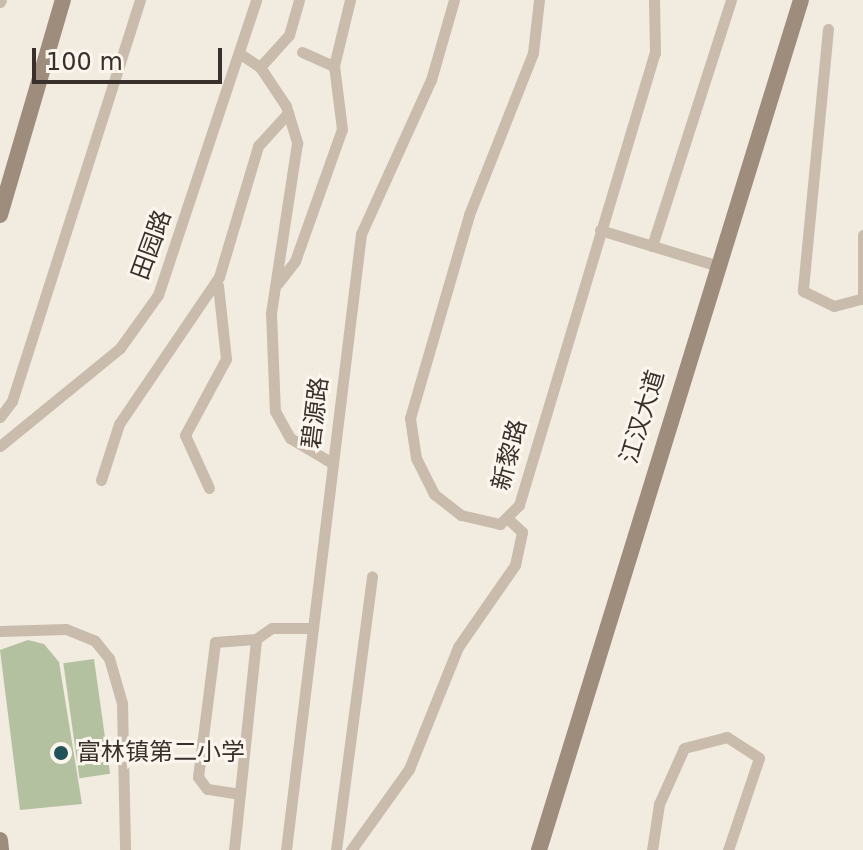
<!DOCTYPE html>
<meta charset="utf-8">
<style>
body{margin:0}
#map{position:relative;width:863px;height:850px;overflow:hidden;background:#f2ebe0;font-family:"DejaVu Sans","Noto Sans SC",sans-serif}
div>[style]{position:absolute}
.green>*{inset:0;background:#b4c1a0;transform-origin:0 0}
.street>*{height:11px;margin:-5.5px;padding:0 5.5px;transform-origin:5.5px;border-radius:5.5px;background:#cabcac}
.secondary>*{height:16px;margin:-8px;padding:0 8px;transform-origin:8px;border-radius:8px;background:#9e8c7d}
.dots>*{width:22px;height:22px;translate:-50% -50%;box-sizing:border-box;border:4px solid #faf5ed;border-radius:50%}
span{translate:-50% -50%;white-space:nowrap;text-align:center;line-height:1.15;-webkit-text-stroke:6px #faf5ed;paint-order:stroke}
.street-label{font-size:24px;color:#39302b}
.poi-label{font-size:24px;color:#39302b}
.left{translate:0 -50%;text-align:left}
.scale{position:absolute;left:32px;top:48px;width:190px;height:36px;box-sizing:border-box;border:4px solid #39302b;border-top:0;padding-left:10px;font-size:24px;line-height:28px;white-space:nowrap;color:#39302b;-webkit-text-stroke:6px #faf5ed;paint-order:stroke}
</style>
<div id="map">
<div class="green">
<div style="clip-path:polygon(28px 640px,44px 644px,59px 662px,82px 804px,20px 810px,0 650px)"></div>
<div style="left:94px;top:659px;width:116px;height:31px;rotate:82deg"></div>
</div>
<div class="street">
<div style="left:539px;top:0;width:53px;rotate:96.5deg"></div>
<div style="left:533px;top:53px;width:174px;rotate:111.6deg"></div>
<div style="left:469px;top:215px;width:211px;rotate:106.2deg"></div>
<div style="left:410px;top:418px;width:40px;rotate:81.5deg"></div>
<div style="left:416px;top:458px;width:40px;rotate:63.4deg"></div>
<div style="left:434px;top:494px;width:34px;rotate:38deg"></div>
<div style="left:461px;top:515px;width:40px;rotate:13deg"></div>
<div style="left:500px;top:524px;width:27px;rotate:-45deg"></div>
<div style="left:519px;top:505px;width:472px;rotate:-73.3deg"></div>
<div style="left:655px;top:53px;width:53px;rotate:-91.1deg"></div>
<div style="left:0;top:2px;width:2px;rotate:-63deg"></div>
<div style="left:828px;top:29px;width:263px;rotate:95.5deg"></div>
<div style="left:803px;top:291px;width:34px;rotate:26deg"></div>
<div style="left:834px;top:306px;width:30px;rotate:-15deg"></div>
<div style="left:302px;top:52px;width:35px;rotate:24deg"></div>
<div style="left:239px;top:53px;width:25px;rotate:34deg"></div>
<div style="left:260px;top:67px;width:47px;rotate:56.3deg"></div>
<div style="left:286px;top:106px;width:39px;rotate:73deg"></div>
<div style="left:297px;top:143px;width:172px;rotate:98.7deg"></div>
<div style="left:271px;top:313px;width:98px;rotate:87.7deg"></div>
<div style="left:275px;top:411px;width:31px;rotate:61deg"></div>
<div style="left:290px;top:438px;width:49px;rotate:30.8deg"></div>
<div style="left:260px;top:67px;width:43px;rotate:-47.8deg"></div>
<div style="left:289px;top:35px;width:36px;rotate:-74deg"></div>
<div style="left:600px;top:230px;width:120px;rotate:16.9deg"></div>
<div style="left:863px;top:235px;width:64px;rotate:90deg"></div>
<div style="left:652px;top:246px;width:258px;rotate:-72.2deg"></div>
<div style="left:278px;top:283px;width:28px;rotate:-52deg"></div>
<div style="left:295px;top:261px;width:140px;rotate:-70.4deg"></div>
<div style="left:342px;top:129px;width:64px;rotate:-97.2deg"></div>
<div style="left:334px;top:66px;width:68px;rotate:-76.4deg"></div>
<div style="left:0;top:417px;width:20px;rotate:-53deg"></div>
<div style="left:12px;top:401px;width:421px;rotate:-72.3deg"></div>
<div style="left:0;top:446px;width:155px;rotate:-39.2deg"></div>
<div style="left:120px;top:348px;width:65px;rotate:-54.4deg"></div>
<div style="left:158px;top:295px;width:311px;rotate:-71.6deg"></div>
<div style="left:101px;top:480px;width:59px;rotate:-72.2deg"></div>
<div style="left:119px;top:424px;width:178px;rotate:-55.8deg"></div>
<div style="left:219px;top:277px;width:137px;rotate:-73.4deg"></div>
<div style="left:258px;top:146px;width:45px;rotate:-47.7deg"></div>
<div style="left:209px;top:488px;width:58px;rotate:-114.4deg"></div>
<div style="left:185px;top:435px;width:86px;rotate:-61.7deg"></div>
<div style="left:226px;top:359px;width:74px;rotate:-96.2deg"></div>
<div style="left:0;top:631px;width:66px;rotate:-1.7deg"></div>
<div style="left:66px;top:629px;width:31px;rotate:22deg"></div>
<div style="left:95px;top:641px;width:22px;rotate:51deg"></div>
<div style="left:109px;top:658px;width:47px;rotate:73.9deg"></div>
<div style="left:122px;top:703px;width:147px;rotate:88.8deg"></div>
<div style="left:240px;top:794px;width:33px;rotate:-171deg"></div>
<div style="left:207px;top:789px;width:15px;rotate:-127deg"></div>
<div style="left:198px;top:777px;width:136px;rotate:-82.8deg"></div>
<div style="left:215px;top:642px;width:41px;rotate:-4.2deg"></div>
<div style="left:234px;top:850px;width:212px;rotate:-84deg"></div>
<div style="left:256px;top:639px;width:19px;rotate:-35deg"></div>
<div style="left:272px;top:628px;width:41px"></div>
<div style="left:286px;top:850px;width:621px;rotate:-83.06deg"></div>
<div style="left:361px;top:234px;width:169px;rotate:-65.6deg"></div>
<div style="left:431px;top:80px;width:83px;rotate:-74deg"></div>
<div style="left:336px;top:850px;width:276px;rotate:-82.5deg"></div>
<div style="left:351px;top:850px;width:100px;rotate:-54.4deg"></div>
<div style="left:409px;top:769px;width:131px;rotate:-68.1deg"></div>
<div style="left:458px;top:647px;width:100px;rotate:-55.2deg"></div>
<div style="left:515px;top:565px;width:34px;rotate:-78deg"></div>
<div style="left:522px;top:532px;width:16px;rotate:-137deg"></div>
<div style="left:652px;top:850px;width:47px;rotate:-81.3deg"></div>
<div style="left:659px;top:804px;width:61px;rotate:-65.9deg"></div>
<div style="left:684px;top:748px;width:44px;rotate:-14.3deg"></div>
<div style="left:727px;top:737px;width:38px;rotate:33deg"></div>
<div style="left:759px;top:758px;width:97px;rotate:108.6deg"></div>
</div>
<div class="secondary">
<div style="left:0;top:215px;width:224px;rotate:-73.7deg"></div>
<div style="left:0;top:840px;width:10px;rotate:84deg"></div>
<div style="left:539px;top:850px;width:889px;rotate:-72.87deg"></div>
</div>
<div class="dots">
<div style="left:61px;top:753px;background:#215159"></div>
</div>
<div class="street-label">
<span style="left:152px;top:245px;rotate:-70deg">田园路</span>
<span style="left:316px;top:413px;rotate:-83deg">碧源路</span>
<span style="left:643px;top:417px;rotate:-73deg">江汉大道</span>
<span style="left:510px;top:455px;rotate:-75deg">新黎路</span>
</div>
<div class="poi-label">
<span class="left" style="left:77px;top:753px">富林镇第二小学</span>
</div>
<div class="scale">100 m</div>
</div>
